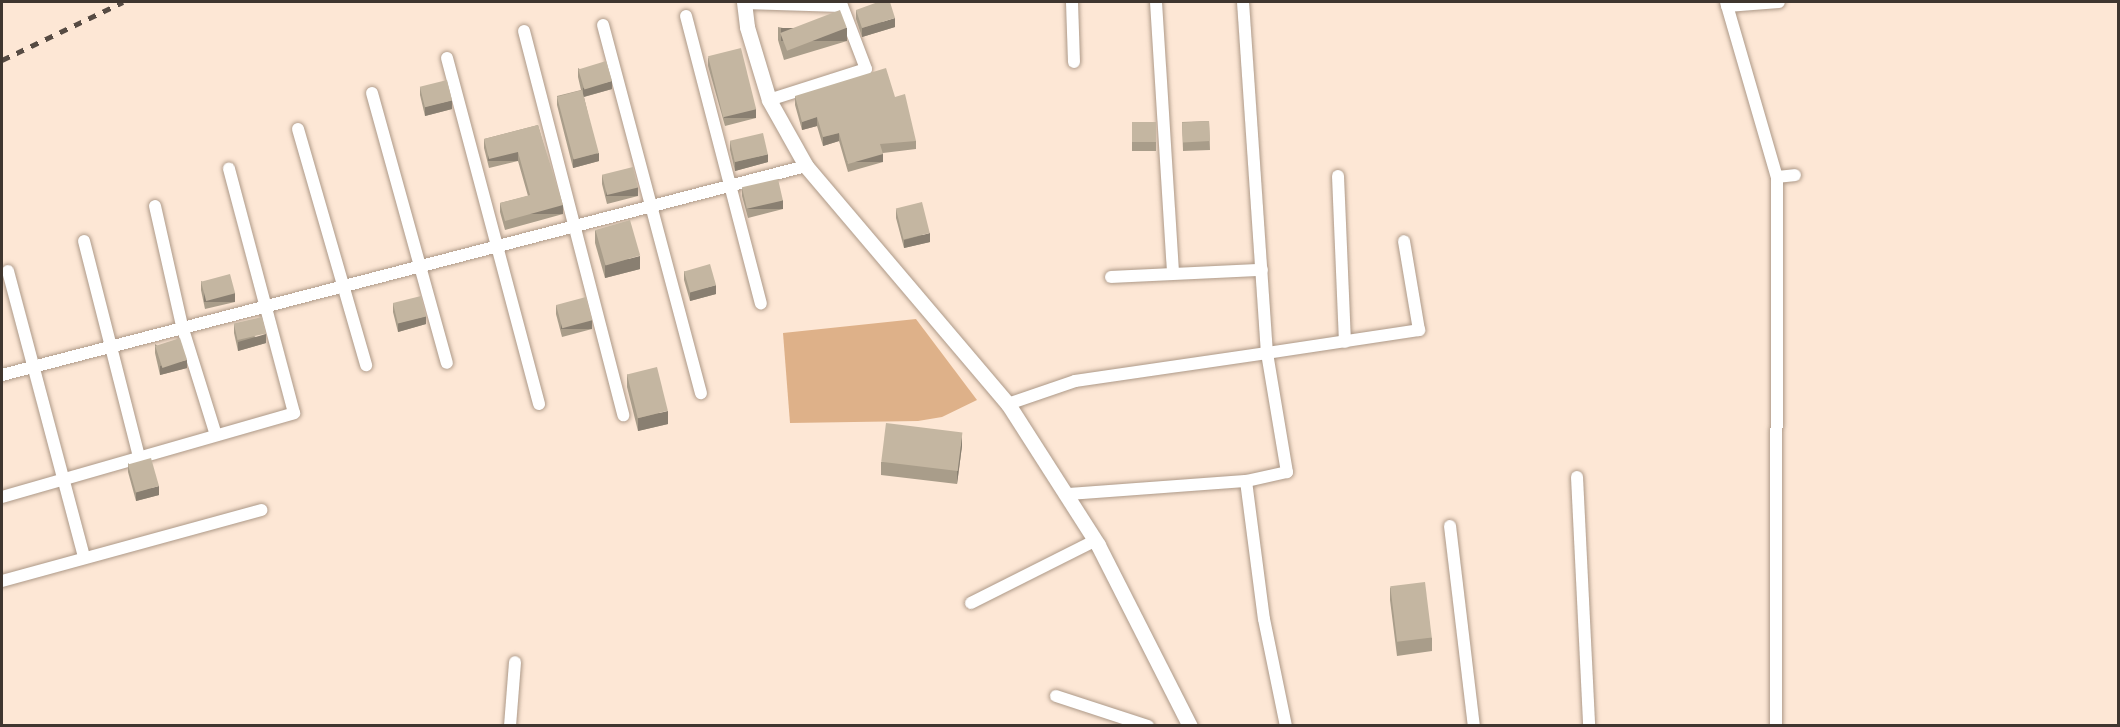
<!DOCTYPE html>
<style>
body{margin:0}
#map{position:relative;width:2120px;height:727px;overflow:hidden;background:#fde7d5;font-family:"Archivo Narrow",sans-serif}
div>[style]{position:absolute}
.green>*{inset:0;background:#deb189}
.roads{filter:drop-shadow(0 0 2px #ad9988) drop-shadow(0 0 2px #ad9988)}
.minor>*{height:12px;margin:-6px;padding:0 6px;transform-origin:6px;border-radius:6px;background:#fff}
.tertiary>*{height:15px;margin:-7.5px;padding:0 7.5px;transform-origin:7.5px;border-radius:7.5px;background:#fff}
.rail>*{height:4.5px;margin-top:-2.25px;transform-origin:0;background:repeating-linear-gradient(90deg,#564b43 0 8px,transparent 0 16px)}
.wall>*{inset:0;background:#a99d8a;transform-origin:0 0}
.shaded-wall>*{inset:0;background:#897f71;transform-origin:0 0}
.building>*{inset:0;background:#c4b6a1;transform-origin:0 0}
span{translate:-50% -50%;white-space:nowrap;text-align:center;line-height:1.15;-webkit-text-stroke:5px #fde7d5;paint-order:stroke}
.frame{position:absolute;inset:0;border:3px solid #3f362f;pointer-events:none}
</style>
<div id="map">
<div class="green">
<div style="clip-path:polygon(916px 319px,977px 400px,942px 417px,918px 421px,790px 423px,783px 333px)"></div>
</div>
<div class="roads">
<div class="minor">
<div style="left:1072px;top:2px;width:60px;rotate:88.1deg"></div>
<div style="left:1156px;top:2px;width:270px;rotate:86.4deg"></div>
<div style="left:1243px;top:2px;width:352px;rotate:86.1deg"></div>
<div style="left:1267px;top:353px;width:154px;rotate:-8.6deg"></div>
<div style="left:1419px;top:330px;width:90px;rotate:-99.6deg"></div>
<div style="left:1726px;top:2px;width:182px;rotate:73.8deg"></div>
<div style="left:744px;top:3px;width:98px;rotate:1.8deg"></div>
<div style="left:842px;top:6px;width:67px;rotate:69.1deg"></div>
<div style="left:866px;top:69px;width:102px;rotate:162.3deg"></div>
<div style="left:1727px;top:6px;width:52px;rotate:-4.4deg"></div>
<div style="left:686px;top:16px;width:297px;rotate:75.4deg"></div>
<div style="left:603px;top:25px;width:381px;rotate:75.1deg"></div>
<div style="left:524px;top:31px;width:397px;rotate:75.5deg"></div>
<div style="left:447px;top:58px;width:358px;rotate:75.1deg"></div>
<div style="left:372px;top:93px;width:280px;rotate:74.5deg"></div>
<div style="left:298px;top:129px;width:246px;rotate:73.9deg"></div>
<div style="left:1338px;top:176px;width:166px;rotate:87.6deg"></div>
<div style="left:155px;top:206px;width:123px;rotate:77.3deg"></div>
<div style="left:182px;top:326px;width:114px;rotate:72.7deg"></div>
<div style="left:84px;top:241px;width:223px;rotate:75.7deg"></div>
<div style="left:8px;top:271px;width:296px;rotate:75.1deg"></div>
<div style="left:1111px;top:277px;width:151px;rotate:-2.7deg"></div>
<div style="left:2px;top:375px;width:831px;rotate:-14.57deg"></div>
<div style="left:1008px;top:404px;width:71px;rotate:-18.9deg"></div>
<div style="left:1075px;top:381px;width:194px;rotate:-8.3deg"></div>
<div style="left:1267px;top:353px;width:121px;rotate:80.5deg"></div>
<div style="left:1287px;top:472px;width:42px;rotate:167.6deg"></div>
<div style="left:1246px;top:481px;width:139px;rotate:82.6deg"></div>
<div style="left:1264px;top:619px;width:109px;rotate:78.4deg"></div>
<div style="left:1577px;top:477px;width:249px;rotate:87.2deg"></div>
<div style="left:1068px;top:494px;width:178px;rotate:-4.2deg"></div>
<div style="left:2px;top:497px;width:304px;rotate:-16deg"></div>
<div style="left:294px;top:413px;width:253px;rotate:-104.9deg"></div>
<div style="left:1450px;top:526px;width:201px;rotate:83.2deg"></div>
<div style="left:2px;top:581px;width:269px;rotate:-15.3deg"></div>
<div style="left:971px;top:603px;width:140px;rotate:-26.7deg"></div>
<div style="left:1056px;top:696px;width:97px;rotate:18.1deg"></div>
<div style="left:510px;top:726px;width:64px;rotate:-85.5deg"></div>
<div style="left:1776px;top:726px;width:549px;rotate:-89.9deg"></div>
<div style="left:1777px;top:177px;width:18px;rotate:-6deg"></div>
</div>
<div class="tertiary">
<div style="left:744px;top:2px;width:25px;rotate:83deg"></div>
<div style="left:747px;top:27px;width:76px;rotate:73.2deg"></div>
<div style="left:769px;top:100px;width:76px;rotate:60.7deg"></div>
<div style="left:806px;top:166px;width:312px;rotate:49.7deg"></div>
<div style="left:1008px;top:404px;width:167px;rotate:57.4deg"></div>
<div style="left:1098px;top:545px;width:203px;rotate:63.1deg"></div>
</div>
</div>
<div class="rail">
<div style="left:2px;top:60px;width:134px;rotate:-25.6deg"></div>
</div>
<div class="wall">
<div style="clip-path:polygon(856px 10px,895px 27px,862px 37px,856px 19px)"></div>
<div style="clip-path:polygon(778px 27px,847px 41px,784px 60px,778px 40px)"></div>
<div style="clip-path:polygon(708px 57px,756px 118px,725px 126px,708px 66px)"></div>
<div style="clip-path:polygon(578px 68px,612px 89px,584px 97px,599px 161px,573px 168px,557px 105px,557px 96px,581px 90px,578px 77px)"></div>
<div style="clip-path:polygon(420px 87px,452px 109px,425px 116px,420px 95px)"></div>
<div style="clip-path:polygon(795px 96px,916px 141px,916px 149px,883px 153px,883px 162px,848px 172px,839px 141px,823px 146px,817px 126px,802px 130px,795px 105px)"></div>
<div style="left:1209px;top:121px;width:29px;height:27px;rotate:88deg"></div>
<div style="left:1156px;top:122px;width:29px;height:24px;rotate:90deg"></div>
<div style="clip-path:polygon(538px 125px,563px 214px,505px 230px,500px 212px,500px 203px,528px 196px,518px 161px,489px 168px,484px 148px,484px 139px)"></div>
<div style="clip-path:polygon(730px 141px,768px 162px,735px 171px,730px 150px)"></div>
<div style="clip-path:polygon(602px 175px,638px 196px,607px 204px,602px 184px)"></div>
<div style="clip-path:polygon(742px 188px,783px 209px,748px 218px,742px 196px)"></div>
<div style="clip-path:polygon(896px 209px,930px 242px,904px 248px,896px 218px)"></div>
<div style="clip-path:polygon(595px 230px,640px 269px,605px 278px,595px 243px)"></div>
<div style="clip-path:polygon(684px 271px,716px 294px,690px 301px,684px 280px)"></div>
<div style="clip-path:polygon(201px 281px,235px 302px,205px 309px,201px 290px)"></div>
<div style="clip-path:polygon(393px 303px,426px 324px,398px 332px,393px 312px)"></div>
<div style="clip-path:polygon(556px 305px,592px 329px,562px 337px,556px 314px)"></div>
<div style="clip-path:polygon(234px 324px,266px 343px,238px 351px,234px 333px)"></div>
<div style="clip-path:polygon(155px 344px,187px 368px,160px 375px,155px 353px)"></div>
<div style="clip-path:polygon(627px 374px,668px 424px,638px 431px,627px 387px)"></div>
<div style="clip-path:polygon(962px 446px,957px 484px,881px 475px,881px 462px)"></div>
<div style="clip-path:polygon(128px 463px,159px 495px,136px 501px,128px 472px)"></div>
<div style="clip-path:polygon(1390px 587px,1432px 638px,1432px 651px,1397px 656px,1390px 600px)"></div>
</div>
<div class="shaded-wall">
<div style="clip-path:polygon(895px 18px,895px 27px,862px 37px,862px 28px)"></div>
<div style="left:847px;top:28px;width:13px;height:66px;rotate:90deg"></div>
<div style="clip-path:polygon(612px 81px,612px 89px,583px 97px,583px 88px)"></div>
<div style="clip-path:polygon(452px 100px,452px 109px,425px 116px,425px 107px)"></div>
<div style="left:756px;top:109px;width:9px;height:32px;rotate:90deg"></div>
<div style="clip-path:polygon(817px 117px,817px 126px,802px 130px,802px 122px)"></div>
<div style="clip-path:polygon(839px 133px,839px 141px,823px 146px,823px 137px)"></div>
<div style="left:518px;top:152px;width:9px;height:30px;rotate:90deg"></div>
<div style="clip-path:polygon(599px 153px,599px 161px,573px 168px,573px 159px)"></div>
<div style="clip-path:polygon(768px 154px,768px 162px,735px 171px,735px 162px)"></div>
<div style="left:883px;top:154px;width:8px;height:36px;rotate:90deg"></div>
<div style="left:638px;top:187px;width:9px;height:32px;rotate:90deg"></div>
<div style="left:783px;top:200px;width:9px;height:36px;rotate:90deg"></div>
<div style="left:563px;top:205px;width:9px;height:60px;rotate:90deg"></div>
<div style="clip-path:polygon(930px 233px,930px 242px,904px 248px,904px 240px)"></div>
<div style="clip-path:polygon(640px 256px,640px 269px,605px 278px,605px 265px)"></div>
<div style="clip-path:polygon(716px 285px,716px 294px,690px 301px,690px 292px)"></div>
<div style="left:235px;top:293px;width:9px;height:31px;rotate:90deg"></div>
<div style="clip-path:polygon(426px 316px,426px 324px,398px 332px,398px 323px)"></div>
<div style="left:592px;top:320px;width:9px;height:31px;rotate:90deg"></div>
<div style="clip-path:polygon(266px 334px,266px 343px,238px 351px,238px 342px)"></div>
<div style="clip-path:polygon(187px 360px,187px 368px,160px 375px,160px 366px)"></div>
<div style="clip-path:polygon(668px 411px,668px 424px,638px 431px,638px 418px)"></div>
<div style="clip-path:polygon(962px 433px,962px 446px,957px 484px,957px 471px)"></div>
<div style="clip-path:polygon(159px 486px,159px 495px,136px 501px,136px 492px)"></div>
</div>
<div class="building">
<div style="clip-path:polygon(878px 2px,890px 2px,895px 18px,862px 28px,856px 10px)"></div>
<div style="left:840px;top:10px;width:19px;height:64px;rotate:69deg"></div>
<div style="left:741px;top:48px;width:63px;height:34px;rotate:76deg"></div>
<div style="left:606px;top:61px;width:21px;height:29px;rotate:73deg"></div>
<div style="clip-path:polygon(886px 68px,895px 97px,905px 94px,916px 141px,880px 144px,883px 154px,848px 164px,839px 133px,823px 137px,817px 117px,802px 122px,795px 96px)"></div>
<div style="left:447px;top:80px;width:21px;height:28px;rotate:76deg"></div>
<div style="left:582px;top:90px;width:65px;height:26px;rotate:75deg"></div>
<div style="left:1209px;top:121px;width:20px;height:27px;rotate:87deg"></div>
<div style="left:1156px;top:122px;width:20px;height:24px;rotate:90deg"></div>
<div style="clip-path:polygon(538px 125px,563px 205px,505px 221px,500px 203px,530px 195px,518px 152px,489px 159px,484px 139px)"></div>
<div style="left:763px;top:133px;width:22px;height:34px;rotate:77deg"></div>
<div style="left:633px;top:167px;width:21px;height:32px;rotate:76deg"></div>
<div style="left:778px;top:179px;width:22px;height:37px;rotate:77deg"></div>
<div style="left:922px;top:202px;width:32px;height:27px;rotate:76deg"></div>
<div style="left:630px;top:220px;width:37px;height:36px;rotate:74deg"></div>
<div style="left:710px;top:264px;width:22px;height:27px;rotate:74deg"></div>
<div style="left:230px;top:274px;width:20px;height:30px;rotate:75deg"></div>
<div style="left:421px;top:296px;width:21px;height:29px;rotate:76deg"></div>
<div style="left:586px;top:297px;width:24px;height:31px;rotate:75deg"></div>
<div style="left:262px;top:317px;width:17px;height:29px;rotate:77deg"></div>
<div style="left:180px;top:338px;width:23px;height:26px;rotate:72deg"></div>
<div style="left:657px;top:367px;width:45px;height:31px;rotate:76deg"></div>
<div style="left:886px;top:423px;width:77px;height:39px;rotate:7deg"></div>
<div style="left:151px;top:458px;width:29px;height:24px;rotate:74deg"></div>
<div style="left:1425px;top:582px;width:56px;height:35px;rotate:83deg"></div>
</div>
<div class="frame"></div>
</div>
